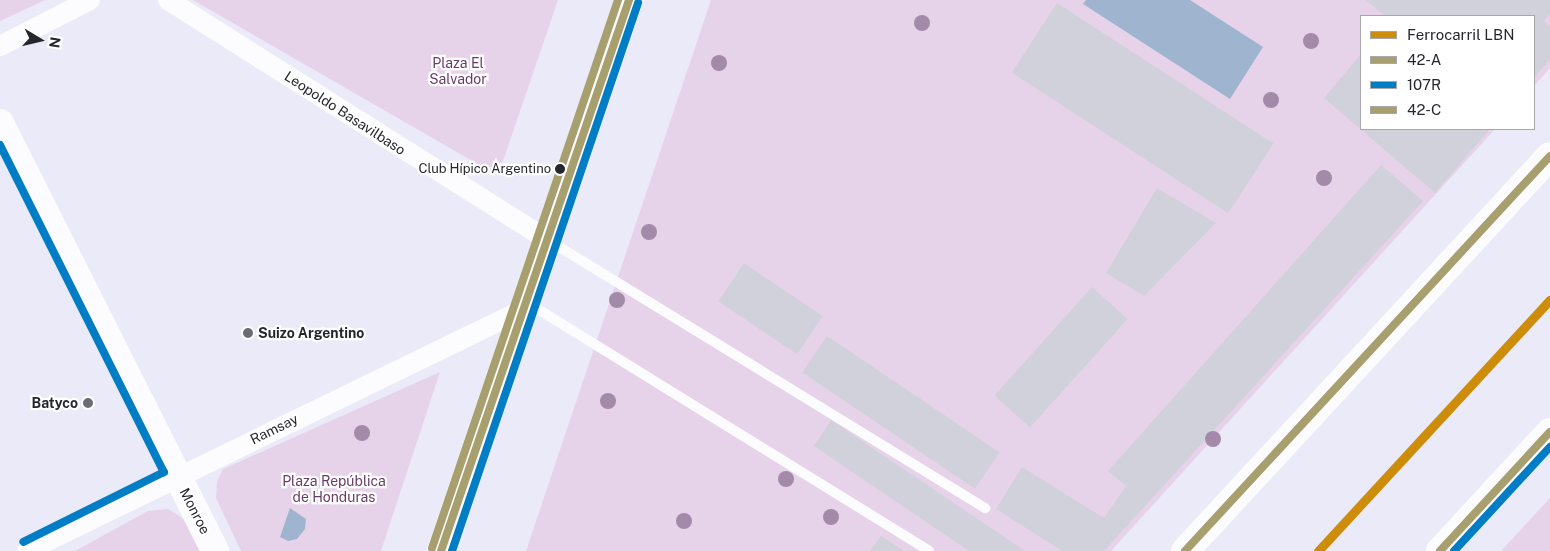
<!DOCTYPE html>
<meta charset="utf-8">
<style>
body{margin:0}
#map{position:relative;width:1550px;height:551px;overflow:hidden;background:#ebeaf8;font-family:"Public Sans",sans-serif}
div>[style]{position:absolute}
.green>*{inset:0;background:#e6d3ea}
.water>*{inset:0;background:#9fb4ce}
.building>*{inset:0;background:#d0d1db;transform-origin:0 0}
.service>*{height:10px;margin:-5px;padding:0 5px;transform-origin:5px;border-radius:5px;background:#fcfcfe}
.minor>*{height:20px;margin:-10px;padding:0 10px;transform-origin:10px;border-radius:10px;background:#fcfcfe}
.secondary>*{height:28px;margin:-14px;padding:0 14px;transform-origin:14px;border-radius:14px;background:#fcfcfe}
.motorway>*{height:28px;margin:-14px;padding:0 14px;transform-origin:14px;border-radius:14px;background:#fcfcfe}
.bus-1>*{height:8px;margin:-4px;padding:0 4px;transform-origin:4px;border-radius:4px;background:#a89f6e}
.bus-2>*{height:8px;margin:-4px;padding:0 4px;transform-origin:4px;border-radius:4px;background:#007dc5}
.bus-3>*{height:8px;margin:-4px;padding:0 4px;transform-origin:4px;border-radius:4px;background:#a89f6e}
.rail-1>*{height:9px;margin:-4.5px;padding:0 4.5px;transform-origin:4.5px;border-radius:4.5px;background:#cd8c09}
.trees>*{width:16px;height:16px;margin:-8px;border-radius:50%;background:#a38aa8}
.dots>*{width:14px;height:14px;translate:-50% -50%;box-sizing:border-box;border:2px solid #fff;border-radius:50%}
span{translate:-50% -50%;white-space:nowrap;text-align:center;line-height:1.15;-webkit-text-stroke:4.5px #fff;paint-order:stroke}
.bus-label{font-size:13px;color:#26262f}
.right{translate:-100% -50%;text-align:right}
.park-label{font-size:14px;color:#683c66}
.street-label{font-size:14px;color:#26262f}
.poi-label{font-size:14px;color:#26262f;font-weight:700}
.left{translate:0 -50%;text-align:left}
.legend{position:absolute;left:1360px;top:15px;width:175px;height:115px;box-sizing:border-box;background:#fff;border:1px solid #a8a8ac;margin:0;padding:6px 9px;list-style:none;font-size:15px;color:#26262f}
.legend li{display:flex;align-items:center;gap:10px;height:25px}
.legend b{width:25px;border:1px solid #a8a8ac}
.north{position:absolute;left:15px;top:15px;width:50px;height:50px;-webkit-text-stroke:4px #fff;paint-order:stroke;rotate:99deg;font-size:14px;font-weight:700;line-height:20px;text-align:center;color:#26262f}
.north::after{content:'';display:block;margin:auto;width:18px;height:22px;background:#26262f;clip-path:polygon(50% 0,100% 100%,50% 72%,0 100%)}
</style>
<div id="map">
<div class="green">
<div style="clip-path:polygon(0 0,45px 0,0 21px)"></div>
<div style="clip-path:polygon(193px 0,558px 0,503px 161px,488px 170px)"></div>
<div style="clip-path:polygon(711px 0,1550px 0,1550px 68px,1534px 86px,1534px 16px,1361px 16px,1361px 129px,1495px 129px,1111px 551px,526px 551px)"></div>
<div style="clip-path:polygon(440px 372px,381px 551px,241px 551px,216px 498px,217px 481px,223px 469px)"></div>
<div style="clip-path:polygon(1550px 498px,1550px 551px,1501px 551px)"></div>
<div style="clip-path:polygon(168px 509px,187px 521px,202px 551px,75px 551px,148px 511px)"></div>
</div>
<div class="water">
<div style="clip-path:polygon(1086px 0,1190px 0,1263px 47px,1230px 99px,1083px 4px)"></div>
<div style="clip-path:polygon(290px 508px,306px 519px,305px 529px,297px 539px,288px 541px,280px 537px)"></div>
</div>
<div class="building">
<div style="clip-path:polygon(1366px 0,1550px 0,1550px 14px,1544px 21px,1550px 27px,1550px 59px,1534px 78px,1534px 16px,1385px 16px)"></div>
<div style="left:1057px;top:3px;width:258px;height:83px;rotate:33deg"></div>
<div style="clip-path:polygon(1361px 54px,1361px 129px,1490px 129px,1435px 193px,1324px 98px)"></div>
<div style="clip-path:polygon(1381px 165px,1423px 201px,1104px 551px,1062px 551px,996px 509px,1022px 467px,1104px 518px,1126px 486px,1108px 471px)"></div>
<div style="clip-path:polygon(1157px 188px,1216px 223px,1144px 296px,1106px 273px)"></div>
<div style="left:744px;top:263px;width:95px;height:46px;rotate:34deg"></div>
<div style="left:1092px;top:287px;width:48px;height:146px;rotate:42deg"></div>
<div style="left:827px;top:336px;width:208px;height:44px;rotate:34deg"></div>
<div style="clip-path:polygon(831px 420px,1025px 551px,969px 551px,814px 446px)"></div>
<div style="clip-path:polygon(881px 536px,904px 551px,870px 551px)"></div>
</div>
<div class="service">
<div style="left:548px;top:240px;width:513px;rotate:31.52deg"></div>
<div style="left:528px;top:303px;width:471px;rotate:31.7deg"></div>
</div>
<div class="minor">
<div style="left:168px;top:0;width:449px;rotate:32.3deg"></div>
<div style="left:0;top:46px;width:101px;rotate:-27.1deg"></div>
<div style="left:27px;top:551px;width:551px;rotate:-25.96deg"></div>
</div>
<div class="secondary">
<div style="left:0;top:123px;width:479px;rotate:63.3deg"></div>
<div style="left:441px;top:551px;width:582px;rotate:-71.16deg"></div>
</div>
<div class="motorway">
<div style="left:1185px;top:551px;width:538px;rotate:-47.26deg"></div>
<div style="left:1440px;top:551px;width:162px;rotate:-47.3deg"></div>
</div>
<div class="bus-1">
<div style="left:441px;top:551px;width:582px;rotate:-71.16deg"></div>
<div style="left:1185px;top:551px;width:538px;rotate:-47.26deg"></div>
<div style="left:1440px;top:551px;width:162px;rotate:-47.3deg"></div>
</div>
<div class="bus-2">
<div style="left:0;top:145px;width:366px;rotate:63.4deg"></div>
<div style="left:164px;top:472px;width:157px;rotate:153.6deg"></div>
<div style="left:452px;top:551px;width:579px;rotate:-71.25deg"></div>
<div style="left:1454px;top:551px;width:142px;rotate:-47.3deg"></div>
</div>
<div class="bus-3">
<div style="left:432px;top:548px;width:579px;rotate:-71.25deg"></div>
</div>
<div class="rail-1">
<div style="left:1318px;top:551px;width:342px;rotate:-47.3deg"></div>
</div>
<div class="trees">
<div style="left:922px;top:23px"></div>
<div style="left:1311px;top:41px"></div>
<div style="left:719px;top:63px"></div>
<div style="left:1271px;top:100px"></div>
<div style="left:1324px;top:178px"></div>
<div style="left:649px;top:232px"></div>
<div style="left:617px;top:300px"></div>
<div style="left:608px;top:401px"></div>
<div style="left:362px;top:433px"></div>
<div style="left:1213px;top:439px"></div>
<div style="left:786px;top:479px"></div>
<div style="left:831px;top:517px"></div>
<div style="left:684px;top:521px"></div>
</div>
<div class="dots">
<div style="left:560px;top:169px;background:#26262f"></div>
<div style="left:248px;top:333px;background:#6b6b75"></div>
<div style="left:88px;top:403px;background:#6b6b75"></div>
</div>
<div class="bus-label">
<span class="right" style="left:551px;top:169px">Club Hípico Argentino</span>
</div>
<div class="park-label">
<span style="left:458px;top:71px">Plaza El<br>Salvador</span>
<span style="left:334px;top:489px">Plaza República<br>de Honduras</span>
</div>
<div class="street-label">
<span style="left:345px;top:113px;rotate:33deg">Leopoldo Basavilbaso</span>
<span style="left:274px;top:429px;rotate:-26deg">Ramsay</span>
<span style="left:195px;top:511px;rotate:63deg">Monroe</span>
</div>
<div class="poi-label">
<span class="left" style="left:258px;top:333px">Suizo Argentino</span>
<span class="right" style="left:78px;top:403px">Batyco</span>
</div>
<ul class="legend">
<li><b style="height:6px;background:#cd8c09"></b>Ferrocarril LBN</li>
<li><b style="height:6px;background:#a89f6e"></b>42-A</li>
<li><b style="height:6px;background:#007dc5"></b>107R</li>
<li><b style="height:6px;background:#a89f6e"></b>42-C</li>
</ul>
<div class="north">N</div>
</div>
